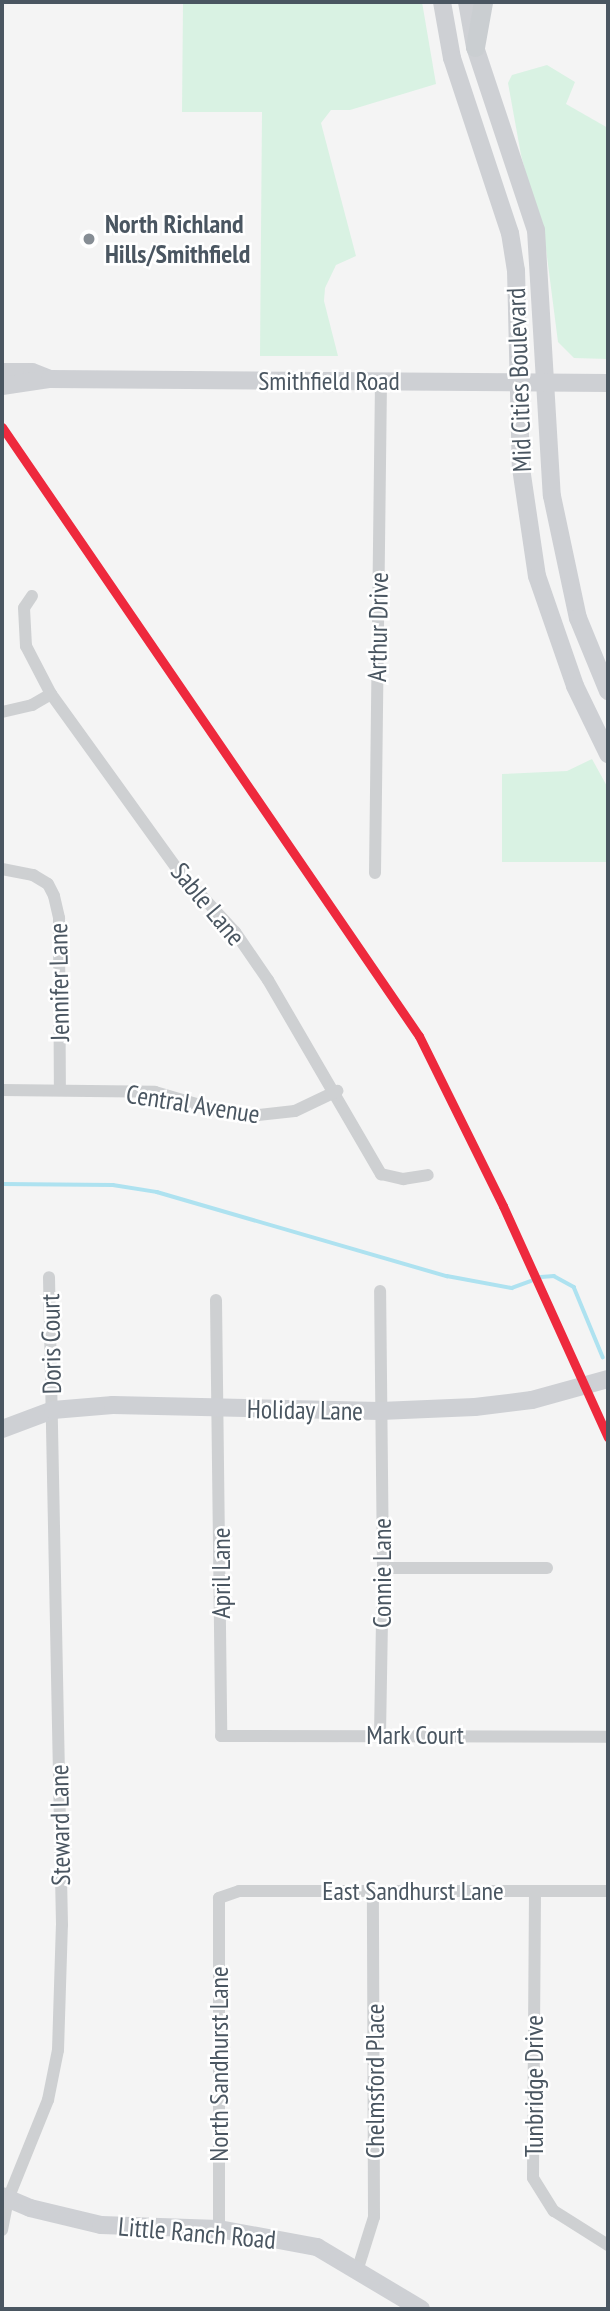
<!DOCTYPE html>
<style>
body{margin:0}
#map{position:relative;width:610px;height:2311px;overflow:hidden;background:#f4f4f4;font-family:"PT Sans Narrow",sans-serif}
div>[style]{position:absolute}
.green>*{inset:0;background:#d9f2e3}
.stream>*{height:3.5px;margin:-1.75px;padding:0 1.75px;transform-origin:1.75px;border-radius:1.75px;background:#aee2f0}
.street>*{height:12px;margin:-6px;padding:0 6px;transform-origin:6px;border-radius:6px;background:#ced0d2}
.secondary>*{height:18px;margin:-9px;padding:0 9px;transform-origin:9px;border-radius:9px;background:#ced0d4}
.primary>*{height:19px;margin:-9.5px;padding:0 9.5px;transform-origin:9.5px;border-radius:9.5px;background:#caced1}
.rail-1>*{height:9px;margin:-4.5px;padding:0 4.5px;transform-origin:4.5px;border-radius:4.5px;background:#ee293d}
.dots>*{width:19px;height:19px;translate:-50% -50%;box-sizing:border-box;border:4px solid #fff;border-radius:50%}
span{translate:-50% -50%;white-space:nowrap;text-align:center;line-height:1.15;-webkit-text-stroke:5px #fff;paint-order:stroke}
.poi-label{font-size:26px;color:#4a5661;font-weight:700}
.left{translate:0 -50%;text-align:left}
.street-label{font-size:26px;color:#4a5661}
.frame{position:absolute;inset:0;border:4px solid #4a5661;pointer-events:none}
</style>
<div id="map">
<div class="green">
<div style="clip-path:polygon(183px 2px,422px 2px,436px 84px,350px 110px,331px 110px,321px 123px,356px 256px,336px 265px,325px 288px,324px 301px,338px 356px,260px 356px,262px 112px,182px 112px)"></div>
<div style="clip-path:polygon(547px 65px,575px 82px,566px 104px,608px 128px,608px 359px,574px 358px,558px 342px,546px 249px,521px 155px,508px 83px,512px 75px)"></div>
<div style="clip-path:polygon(592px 759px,608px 788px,608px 862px,502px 862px,502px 774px,567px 771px)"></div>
</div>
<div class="stream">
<div style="left:2px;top:1184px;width:111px;rotate:0.5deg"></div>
<div style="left:113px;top:1185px;width:45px;rotate:9deg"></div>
<div style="left:157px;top:1192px;width:302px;rotate:16.2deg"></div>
<div style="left:447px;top:1276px;width:66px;rotate:10.5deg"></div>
<div style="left:512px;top:1288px;width:20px;rotate:-20deg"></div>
<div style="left:541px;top:1277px;width:13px;rotate:-4deg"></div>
<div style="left:554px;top:1276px;width:23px;rotate:29deg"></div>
<div style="left:574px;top:1287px;width:76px;rotate:67.5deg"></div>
</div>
<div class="street">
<div style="left:32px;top:596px;width:14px;rotate:124deg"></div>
<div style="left:24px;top:608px;width:38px;rotate:87deg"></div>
<div style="left:26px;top:646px;width:54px;rotate:62.5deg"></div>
<div style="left:51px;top:694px;width:216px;rotate:54.2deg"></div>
<div style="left:177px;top:869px;width:86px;rotate:47.4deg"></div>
<div style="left:235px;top:932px;width:58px;rotate:55.5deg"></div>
<div style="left:268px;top:980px;width:225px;rotate:59.8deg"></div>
<div style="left:381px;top:1174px;width:23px;rotate:13deg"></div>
<div style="left:403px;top:1179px;width:25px;rotate:-9deg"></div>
<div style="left:2px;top:712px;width:31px;rotate:-13deg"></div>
<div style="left:32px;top:705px;width:22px;rotate:-30deg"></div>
<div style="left:2px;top:869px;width:32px;rotate:11deg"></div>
<div style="left:33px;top:875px;width:17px;rotate:31deg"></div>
<div style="left:48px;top:884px;width:13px;rotate:63deg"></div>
<div style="left:54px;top:896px;width:23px;rotate:77deg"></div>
<div style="left:59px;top:918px;width:172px;rotate:89.7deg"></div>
<div style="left:375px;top:873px;width:492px;rotate:-89.3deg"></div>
<div style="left:2px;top:1090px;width:153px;rotate:0.7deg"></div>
<div style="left:155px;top:1092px;width:90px;rotate:16.2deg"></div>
<div style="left:241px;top:1117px;width:54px;rotate:-6.3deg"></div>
<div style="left:295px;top:1111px;width:47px;rotate:-25.5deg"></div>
<div style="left:216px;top:1300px;width:436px;rotate:89.3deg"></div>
<div style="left:221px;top:1736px;width:387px;rotate:0.1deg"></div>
<div style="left:383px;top:1568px;width:164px"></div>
<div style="left:380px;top:1735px;width:167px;rotate:-89deg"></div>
<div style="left:383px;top:1568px;width:277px;rotate:-90.6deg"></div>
<div style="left:535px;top:1891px;width:287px;rotate:90.4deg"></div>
<div style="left:533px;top:2178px;width:39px;rotate:58deg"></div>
<div style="left:554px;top:2211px;width:64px;rotate:32.2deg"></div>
<div style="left:219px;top:2229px;width:331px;rotate:-90deg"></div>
<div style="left:219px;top:1898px;width:21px;rotate:-19deg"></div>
<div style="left:239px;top:1891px;width:369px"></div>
<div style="left:2px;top:2230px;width:32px;rotate:-79deg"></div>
<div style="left:8px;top:2199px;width:107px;rotate:-68deg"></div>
<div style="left:48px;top:2100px;width:51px;rotate:-78.7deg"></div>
<div style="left:58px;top:2050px;width:125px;rotate:-88.2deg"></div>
<div style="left:62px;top:1925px;width:648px;rotate:-91.15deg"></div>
<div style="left:358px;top:2268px;width:53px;rotate:-72.6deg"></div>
<div style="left:374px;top:2217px;width:326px;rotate:-90.2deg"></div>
</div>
<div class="secondary">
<div style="left:442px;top:2px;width:57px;rotate:79.9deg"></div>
<div style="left:452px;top:58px;width:184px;rotate:71.7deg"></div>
<div style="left:510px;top:233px;width:37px;rotate:81deg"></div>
<div style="left:516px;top:270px;width:198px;rotate:88.6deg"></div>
<div style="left:521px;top:468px;width:109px;rotate:81.6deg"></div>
<div style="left:537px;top:576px;width:116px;rotate:70.9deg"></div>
<div style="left:575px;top:686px;width:76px;rotate:64.1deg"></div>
<div style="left:467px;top:2px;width:46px;rotate:79.9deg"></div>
<div style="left:475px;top:47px;width:193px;rotate:71.6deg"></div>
<div style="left:536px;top:230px;width:266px;rotate:86.6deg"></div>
<div style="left:552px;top:496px;width:125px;rotate:78deg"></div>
<div style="left:578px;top:618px;width:79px;rotate:67.7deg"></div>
<div style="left:2px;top:372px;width:30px"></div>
<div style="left:32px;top:372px;width:19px;rotate:21deg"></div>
<div style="left:2px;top:386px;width:49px;rotate:-8.3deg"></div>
<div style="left:50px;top:379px;width:558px;rotate:0.41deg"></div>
<div style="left:2px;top:1429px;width:54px;rotate:-20.4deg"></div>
<div style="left:53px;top:1410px;width:60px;rotate:-4.8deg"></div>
<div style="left:113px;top:1405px;width:267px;rotate:1.3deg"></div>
<div style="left:380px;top:1411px;width:95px;rotate:-2.4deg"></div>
<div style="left:475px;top:1407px;width:57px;rotate:-7deg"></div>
<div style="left:532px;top:1400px;width:79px;rotate:-15.4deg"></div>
<div style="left:2px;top:2196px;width:30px;rotate:23deg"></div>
<div style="left:30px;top:2208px;width:73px;rotate:13.5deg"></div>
<div style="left:101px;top:2225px;width:118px;rotate:1.9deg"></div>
<div style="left:219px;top:2229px;width:100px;rotate:10.4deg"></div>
<div style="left:317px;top:2247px;width:121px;rotate:30.8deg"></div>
</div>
<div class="primary">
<div style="left:475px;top:47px;width:46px;rotate:-79.9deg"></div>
</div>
<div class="rail-1">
<div style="left:2px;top:427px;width:738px;rotate:55.6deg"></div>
<div style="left:419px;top:1036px;width:190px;rotate:63.7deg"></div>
<div style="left:503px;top:1206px;width:254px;rotate:65.6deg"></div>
</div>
<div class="dots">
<div style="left:89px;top:239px;background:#868d94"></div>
</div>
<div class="poi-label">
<span class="left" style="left:105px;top:239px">North Richland<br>Hills/Smithfield</span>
</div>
<div class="street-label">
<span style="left:519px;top:380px;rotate:-92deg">Mid Cities Boulevard</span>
<span style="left:329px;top:381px">Smithfield Road</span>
<span style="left:378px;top:627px;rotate:-89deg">Arthur Drive</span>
<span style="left:208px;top:904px;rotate:50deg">Sable Lane</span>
<span style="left:59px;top:982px;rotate:-91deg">Jennifer Lane</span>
<span style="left:193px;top:1104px;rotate:9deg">Central Avenue</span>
<span style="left:51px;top:1344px;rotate:-91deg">Doris Court</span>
<span style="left:305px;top:1410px;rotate:1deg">Holiday Lane</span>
<span style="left:221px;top:1573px;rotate:-90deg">April Lane</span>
<span style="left:382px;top:1573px;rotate:-90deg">Connie Lane</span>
<span style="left:415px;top:1735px">Mark Court</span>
<span style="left:60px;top:1825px;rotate:-91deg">Steward Lane</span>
<span style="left:413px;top:1891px">East Sandhurst Lane</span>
<span style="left:219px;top:2064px;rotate:-90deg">North Sandhurst Lane</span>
<span style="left:375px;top:2081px;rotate:-90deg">Chelmsford Place</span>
<span style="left:534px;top:2086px;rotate:-90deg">Tunbridge Drive</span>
<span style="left:197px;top:2233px;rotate:5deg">Little Ranch Road</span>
</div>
<div class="frame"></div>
</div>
